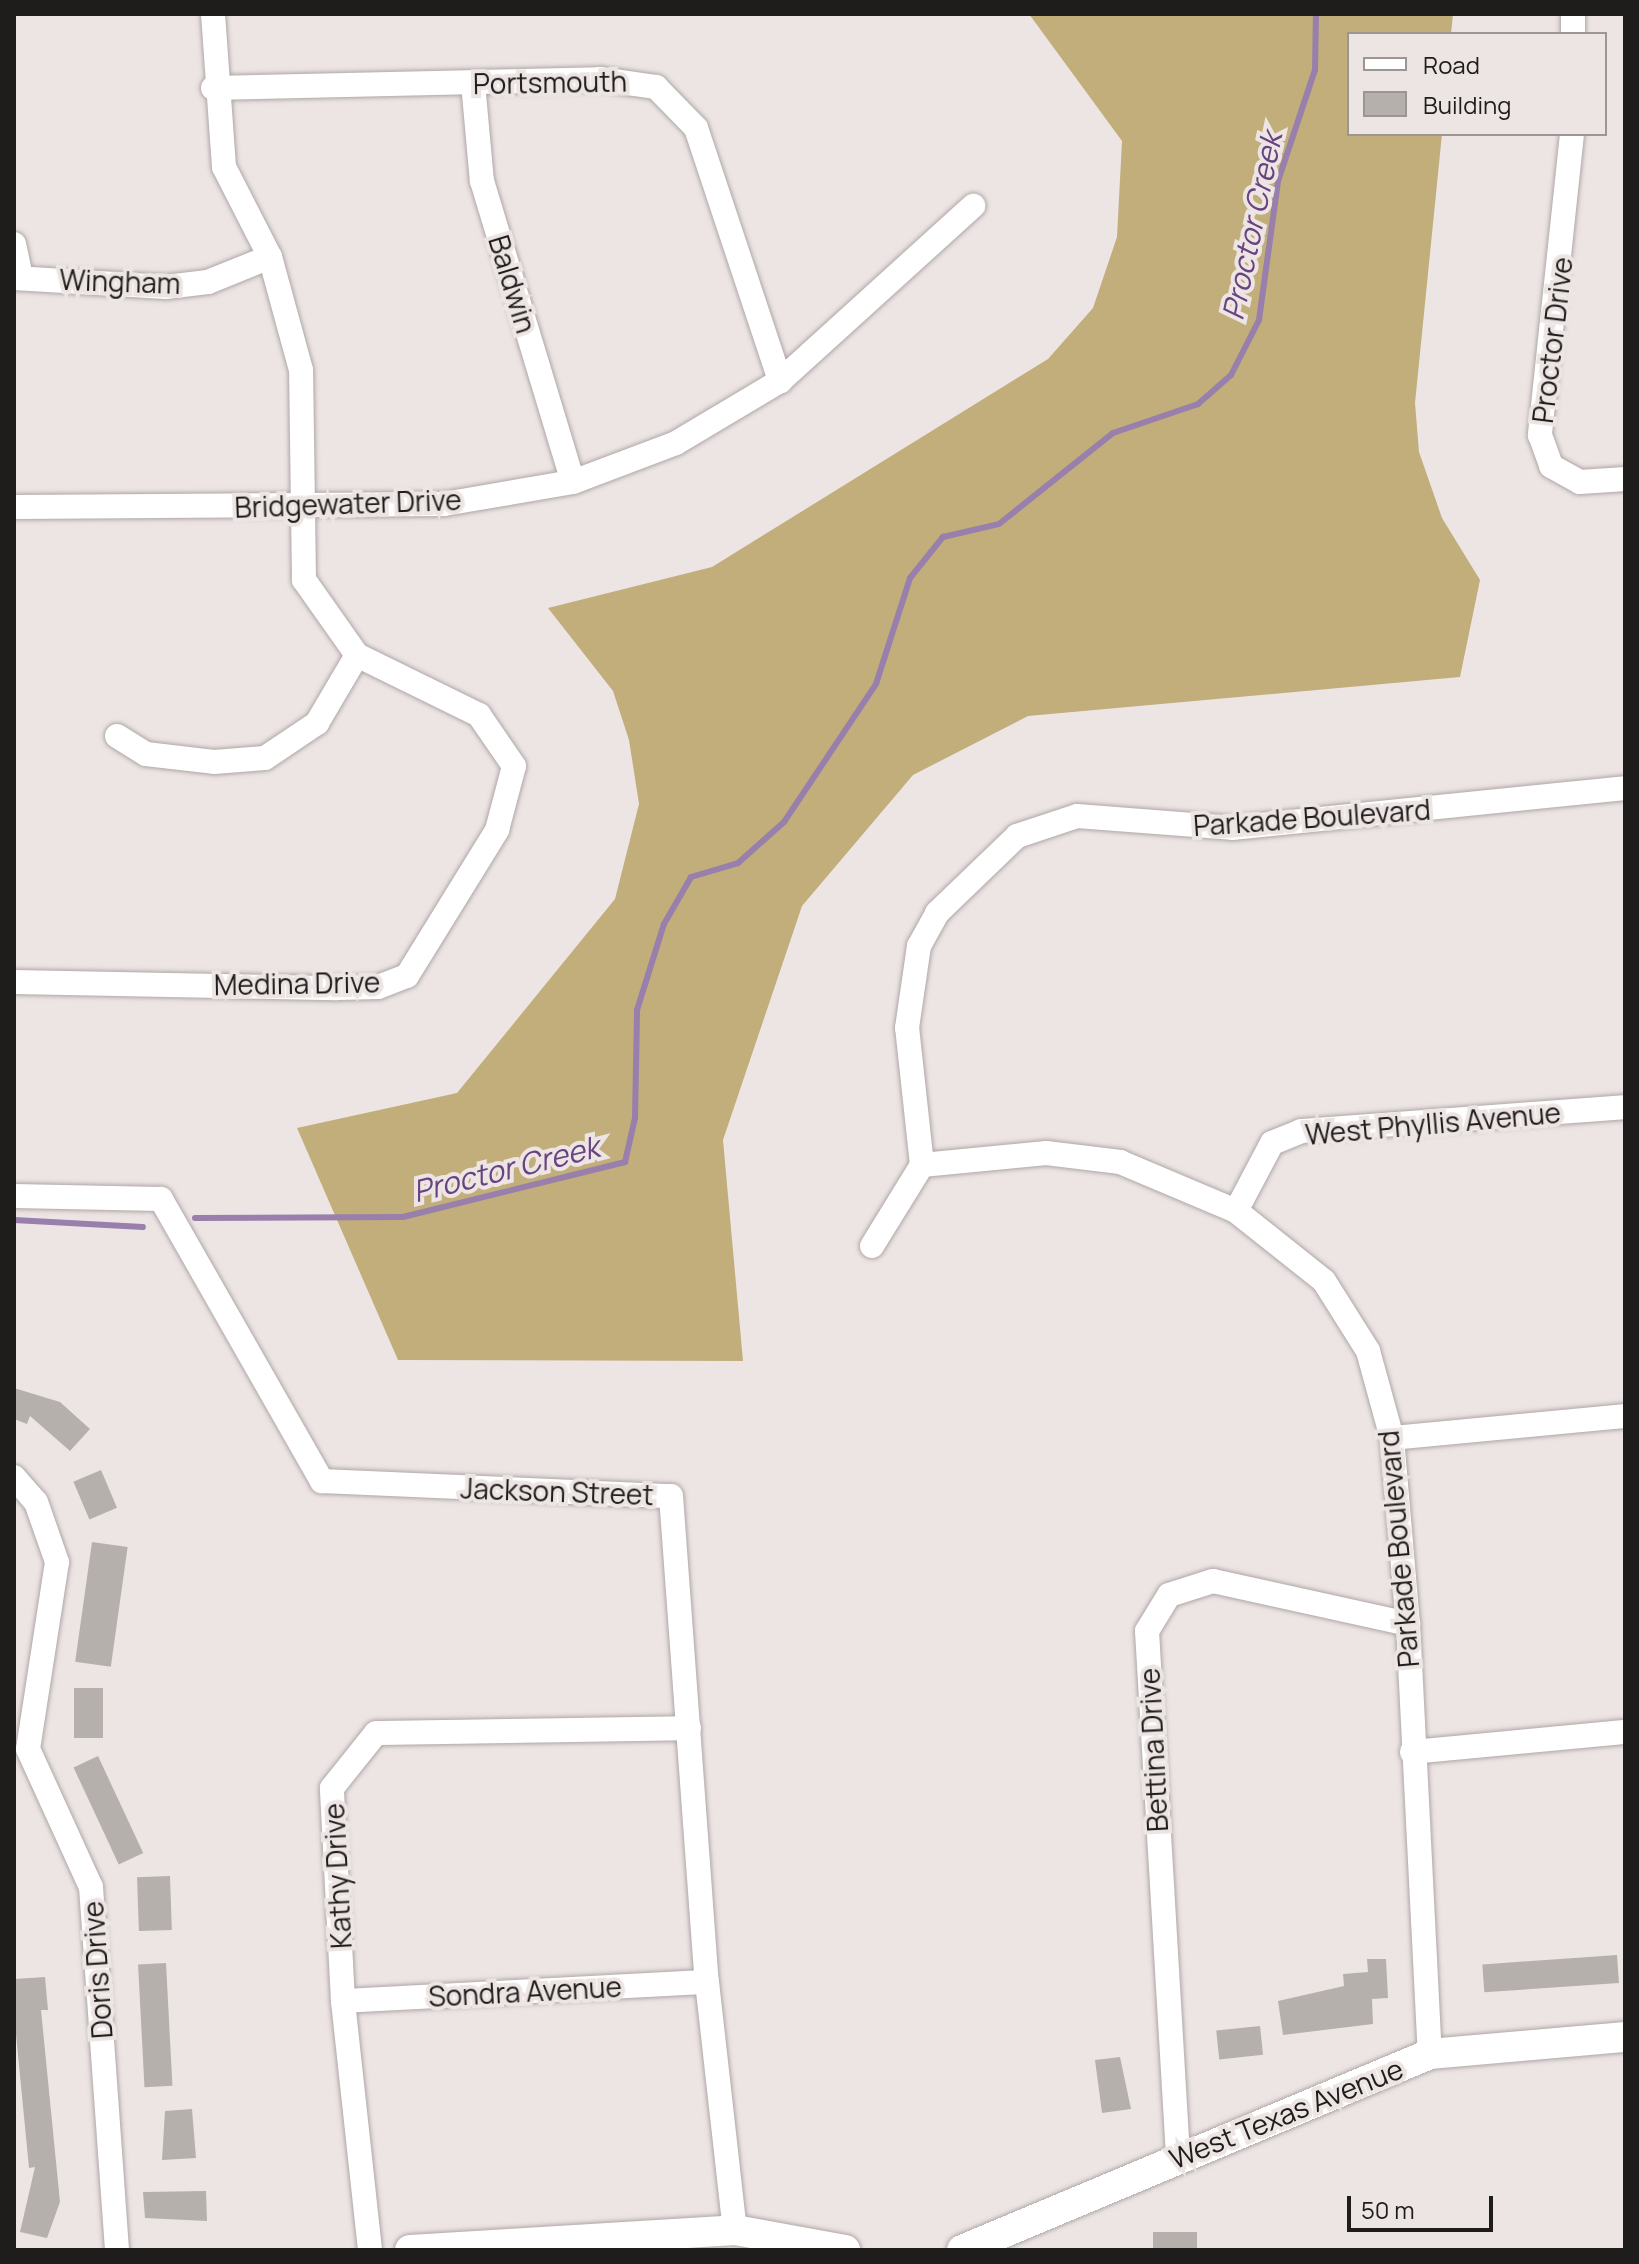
<!DOCTYPE html>
<style>
body{margin:0}
#map{position:relative;width:1639px;height:2264px;overflow:hidden;background:#ede5e4;font-family:Manrope,sans-serif}
div>[style]{position:absolute}
.forest>*{inset:0;background:#c1ae7b}
.stream>*{height:6px;margin:-3px;padding:0 3px;transform-origin:3px;border-radius:3px;background:#997fab}
.building>*{inset:0;background:#b6b0ac;transform-origin:0 0}
.roads{filter:drop-shadow(0 0 2px #afa7a7) drop-shadow(0 0 2px #afa7a7)}
.minor>*{height:24px;margin:-12px;padding:0 12px;transform-origin:12px;border-radius:12px;background:#fff}
.tertiary>*{height:30px;margin:-15px;padding:0 15px;transform-origin:15px;border-radius:15px;background:#fff}
span{translate:-50% -50%;white-space:nowrap;text-align:center;line-height:1.15;-webkit-text-stroke:8px #ede5e4;paint-order:stroke}
.street-label{font-size:28px;color:#1f1c1c}
.water-label{font-size:30px;color:#67437f;font-style:italic}
.frame{position:absolute;inset:0;border:16px solid #1f1c1c;pointer-events:none}
.legend{position:absolute;left:1347px;top:32px;width:260px;height:104px;box-sizing:border-box;background:#ede5e4;border:2px solid #9b9594;margin:0;padding:10px 14px;list-style:none;font-size:24px;color:#1f1c1c}
.legend li{display:flex;align-items:center;gap:16px;height:40px}
.legend b{width:40px;border:2px solid #9b9594}
.scale{position:absolute;left:1347px;top:2196px;width:146px;height:36px;box-sizing:border-box;border:4px solid #1f1c1c;border-top:0;padding-left:10px;font-size:24px;line-height:28px;white-space:nowrap;color:#1f1c1c;-webkit-text-stroke:6px #ede5e4;paint-order:stroke}
</style>
<div id="map">
<div class="forest">
<div style="clip-path:polygon(1029px 14px,1453px 14px,1451px 34px,1349px 34px,1349px 134px,1442px 134px,1415px 403px,1419px 452px,1442px 518px,1480px 580px,1460px 677px,1028px 716px,913px 775px,802px 906px,723px 1140px,743px 1361px,398px 1360px,297px 1128px,457px 1093px,615px 899px,639px 804px,629px 740px,613px 691px,548px 608px,712px 567px,1048px 359px,1093px 308px,1117px 237px,1122px 141px)"></div>
</div>
<div class="stream">
<div style="left:195px;top:1218px;width:208px;rotate:-0.3deg"></div>
<div style="left:403px;top:1217px;width:229px;rotate:-13.9deg"></div>
<div style="left:625px;top:1162px;width:45px;rotate:-77.2deg"></div>
<div style="left:635px;top:1118px;width:108px;rotate:-88.9deg"></div>
<div style="left:637px;top:1010px;width:90px;rotate:-72.6deg"></div>
<div style="left:664px;top:924px;width:54px;rotate:-60.1deg"></div>
<div style="left:691px;top:877px;width:49px;rotate:-16.6deg"></div>
<div style="left:738px;top:863px;width:62px;rotate:-41.7deg"></div>
<div style="left:784px;top:822px;width:166px;rotate:-56.3deg"></div>
<div style="left:876px;top:684px;width:111px;rotate:-72.2deg"></div>
<div style="left:910px;top:578px;width:53px;rotate:-51.2deg"></div>
<div style="left:943px;top:537px;width:57px;rotate:-13.1deg"></div>
<div style="left:999px;top:524px;width:146px;rotate:-38.6deg"></div>
<div style="left:1113px;top:433px;width:90px;rotate:-18.8deg"></div>
<div style="left:1198px;top:404px;width:44px;rotate:-41.3deg"></div>
<div style="left:1231px;top:375px;width:62px;rotate:-63deg"></div>
<div style="left:1259px;top:320px;width:140px;rotate:-82.2deg"></div>
<div style="left:1278px;top:181px;width:117px;rotate:-71.6deg"></div>
<div style="left:1315px;top:70px;width:56px;rotate:-89deg"></div>
<div style="left:14px;top:1220px;width:129px;rotate:3.1deg"></div>
</div>
<div class="building">
<div style="clip-path:polygon(14px 1388px,60px 1402px,90px 1429px,70px 1451px,30px 1416px,27px 1424px,14px 1419px)"></div>
<div style="left:101px;top:1470px;width:41px;height:30px;rotate:67deg"></div>
<div style="left:92px;top:1542px;width:36px;height:121px;rotate:8deg"></div>
<div style="left:74px;top:1688px;width:29px;height:50px"></div>
<div style="left:98px;top:1756px;width:107px;height:27px;rotate:65deg"></div>
<div style="left:170px;top:1876px;width:54px;height:33px;rotate:88deg"></div>
<div style="left:1617px;top:1955px;width:28px;height:135px;rotate:86deg"></div>
<div style="clip-path:polygon(1367px 1959px,1386px 1959px,1388px 1998px,1372px 1999px,1373px 2024px,1283px 2035px,1278px 2001px,1344px 1986px,1343px 1974px,1368px 1972px)"></div>
<div style="left:166px;top:1963px;width:123px;height:28px;rotate:87deg"></div>
<div style="clip-path:polygon(45px 1977px,48px 2010px,41px 2010px,60px 2202px,47px 2238px,20px 2232px,35px 2167px,29px 2168px,14px 2014px,14px 1979px)"></div>
<div style="left:1260px;top:2026px;width:29px;height:44px;rotate:84deg"></div>
<div style="clip-path:polygon(1120px 2057px,1131px 2109px,1102px 2113px,1095px 2060px)"></div>
<div style="clip-path:polygon(192px 2109px,196px 2158px,162px 2160px,165px 2111px)"></div>
<div style="clip-path:polygon(206px 2191px,207px 2221px,145px 2218px,143px 2192px)"></div>
<div style="left:1197px;top:2232px;width:18px;height:44px;rotate:90deg"></div>
</div>
<div class="roads">
<div class="minor">
<div style="left:1573px;top:34px;width:20px;rotate:-90deg"></div>
<div style="left:473px;top:83px;width:98px;rotate:84.8deg"></div>
<div style="left:482px;top:181px;width:314px;rotate:73.2deg"></div>
<div style="left:213px;top:88px;width:387px;rotate:-1.3deg"></div>
<div style="left:600px;top:79px;width:57px;rotate:8.1deg"></div>
<div style="left:656px;top:87px;width:57px;rotate:45.7deg"></div>
<div style="left:696px;top:128px;width:267px;rotate:71.6deg"></div>
<div style="left:1572px;top:134px;width:303px;rotate:96.1deg"></div>
<div style="left:1540px;top:435px;width:33px;rotate:70deg"></div>
<div style="left:1551px;top:466px;width:33px;rotate:29deg"></div>
<div style="left:1580px;top:482px;width:45px;rotate:-3.8deg"></div>
<div style="left:14px;top:244px;width:35px;rotate:78deg"></div>
<div style="left:14px;top:278px;width:152px;rotate:3.4deg"></div>
<div style="left:166px;top:287px;width:42px;rotate:-6.8deg"></div>
<div style="left:208px;top:282px;width:67px;rotate:-22deg"></div>
<div style="left:14px;top:507px;width:430px;rotate:-0.4deg"></div>
<div style="left:444px;top:504px;width:131px;rotate:-9.7deg"></div>
<div style="left:573px;top:482px;width:110px;rotate:-20.7deg"></div>
<div style="left:676px;top:443px;width:121px;rotate:-30.8deg"></div>
<div style="left:780px;top:381px;width:261px;rotate:-42.2deg"></div>
<div style="left:117px;top:736px;width:34px;rotate:32deg"></div>
<div style="left:146px;top:754px;width:68px;rotate:6.7deg"></div>
<div style="left:214px;top:762px;width:51px;rotate:-4.5deg"></div>
<div style="left:265px;top:758px;width:63px;rotate:-33.9deg"></div>
<div style="left:317px;top:723px;width:79px;rotate:-59.5deg"></div>
<div style="left:14px;top:982px;width:323px;rotate:1.1deg"></div>
<div style="left:337px;top:988px;width:41px;rotate:-1.4deg"></div>
<div style="left:378px;top:987px;width:31px;rotate:-21deg"></div>
<div style="left:407px;top:976px;width:172px;rotate:-58.3deg"></div>
<div style="left:497px;top:830px;width:66px;rotate:-75.1deg"></div>
<div style="left:514px;top:766px;width:62px;rotate:-124.5deg"></div>
<div style="left:479px;top:715px;width:136px;rotate:-153.8deg"></div>
<div style="left:357px;top:655px;width:92px;rotate:-125.2deg"></div>
<div style="left:304px;top:580px;width:210px;rotate:-90.8deg"></div>
<div style="left:301px;top:370px;width:117px;rotate:-105.3deg"></div>
<div style="left:270px;top:257px;width:101px;rotate:-117.1deg"></div>
<div style="left:224px;top:167px;width:153px;rotate:-94.1deg"></div>
<div style="left:922px;top:1165px;width:125px;rotate:-5.5deg"></div>
<div style="left:1046px;top:1153px;width:75px;rotate:6.9deg"></div>
<div style="left:1120px;top:1162px;width:126px;rotate:22.9deg"></div>
<div style="left:1236px;top:1211px;width:112px;rotate:38.5deg"></div>
<div style="left:1324px;top:1281px;width:83px;rotate:57.8deg"></div>
<div style="left:1368px;top:1351px;width:90px;rotate:74.6deg"></div>
<div style="left:1392px;top:1438px;width:187px;rotate:85.1deg"></div>
<div style="left:1408px;top:1624px;width:431px;rotate:87.1deg"></div>
<div style="left:922px;top:1165px;width:138px;rotate:-96.2deg"></div>
<div style="left:907px;top:1028px;width:83px;rotate:-81.7deg"></div>
<div style="left:919px;top:946px;width:38px;rotate:-61deg"></div>
<div style="left:937px;top:913px;width:111px;rotate:-43.9deg"></div>
<div style="left:1017px;top:836px;width:63px;rotate:-18.4deg"></div>
<div style="left:1077px;top:816px;width:155px;rotate:4.4deg"></div>
<div style="left:1232px;top:828px;width:395px;rotate:-5.8deg"></div>
<div style="left:14px;top:1196px;width:147px;rotate:1.2deg"></div>
<div style="left:161px;top:1199px;width:325px;rotate:60.3deg"></div>
<div style="left:322px;top:1481px;width:349px;rotate:2.5deg"></div>
<div style="left:671px;top:1496px;width:487px;rotate:85.8deg"></div>
<div style="left:707px;top:1982px;width:250px;rotate:83.6deg"></div>
<div style="left:1236px;top:1211px;width:77px;rotate:-62.1deg"></div>
<div style="left:1272px;top:1143px;width:31px;rotate:-22deg"></div>
<div style="left:1301px;top:1131px;width:325px;rotate:-4.2deg"></div>
<div style="left:872px;top:1246px;width:95px;rotate:-58.3deg"></div>
<div style="left:1392px;top:1438px;width:234px;rotate:-5.4deg"></div>
<div style="left:14px;top:1477px;width:33px;rotate:49deg"></div>
<div style="left:36px;top:1502px;width:64px;rotate:70.7deg"></div>
<div style="left:57px;top:1562px;width:189px;rotate:98.8deg"></div>
<div style="left:28px;top:1749px;width:152px;rotate:65.5deg"></div>
<div style="left:91px;top:1887px;width:364px;rotate:85.9deg"></div>
<div style="left:1412px;top:1752px;width:214px;rotate:-5.4deg"></div>
<div style="left:343px;top:2001px;width:364px;rotate:-3deg"></div>
<div style="left:1178px;top:2156px;width:526px;rotate:-93.38deg"></div>
<div style="left:1147px;top:1631px;width:42px;rotate:-58.6deg"></div>
<div style="left:1169px;top:1595px;width:46px;rotate:-17.7deg"></div>
<div style="left:1213px;top:1581px;width:200px;rotate:12.4deg"></div>
<div style="left:370px;top:2250px;width:250px;rotate:-96.2deg"></div>
<div style="left:343px;top:2001px;width:213px;rotate:-93deg"></div>
<div style="left:332px;top:1788px;width:70px;rotate:-51.3deg"></div>
<div style="left:376px;top:1733px;width:313px;rotate:-0.9deg"></div>
</div>
<div class="tertiary">
<div style="left:410px;top:2250px;width:326px;rotate:-3.5deg"></div>
<div style="left:735px;top:2230px;width:112px;rotate:10.3deg"></div>
<div style="left:962px;top:2250px;width:507px;rotate:-22.72deg"></div>
<div style="left:1430px;top:2054px;width:196px;rotate:-5deg"></div>
</div>
</div>
<div class="street-label">
<span style="left:550px;top:82px;rotate:-1deg">Portsmouth</span>
<span style="left:120px;top:281px;rotate:2deg">Wingham</span>
<span style="left:513px;top:284px;rotate:73deg">Baldwin</span>
<span style="left:1552px;top:340px;rotate:-83deg">Proctor Drive</span>
<span style="left:348px;top:503px;rotate:-2deg">Bridgewater Drive</span>
<span style="left:1312px;top:817px;rotate:-4deg">Parkade Boulevard</span>
<span style="left:297px;top:983px;rotate:-1deg">Medina Drive</span>
<span style="left:1433px;top:1123px;rotate:-5deg">West Phyllis Avenue</span>
<span style="left:557px;top:1491px;rotate:2deg">Jackson Street</span>
<span style="left:1398px;top:1549px;rotate:-95deg">Parkade Boulevard</span>
<span style="left:1153px;top:1750px;rotate:-93deg">Bettina Drive</span>
<span style="left:337px;top:1876px;rotate:-93deg">Kathy Drive</span>
<span style="left:97px;top:1970px;rotate:-94deg">Doris Drive</span>
<span style="left:525px;top:1991px;rotate:-3deg">Sondra Avenue</span>
<span style="left:1286px;top:2113px;rotate:-22deg">West Texas Avenue</span>
</div>
<div class="water-label">
<span style="left:1252px;top:226px;rotate:-78deg">Proctor Creek</span>
<span style="left:506px;top:1169px;rotate:-14deg">Proctor Creek</span>
</div>
<div class="frame"></div>
<ul class="legend">
<li><b style="height:10px;background:#fff"></b>Road</li>
<li><b style="height:22px;background:#b6b0ac"></b>Building</li>
</ul>
<div class="scale">50 m</div>
</div>
